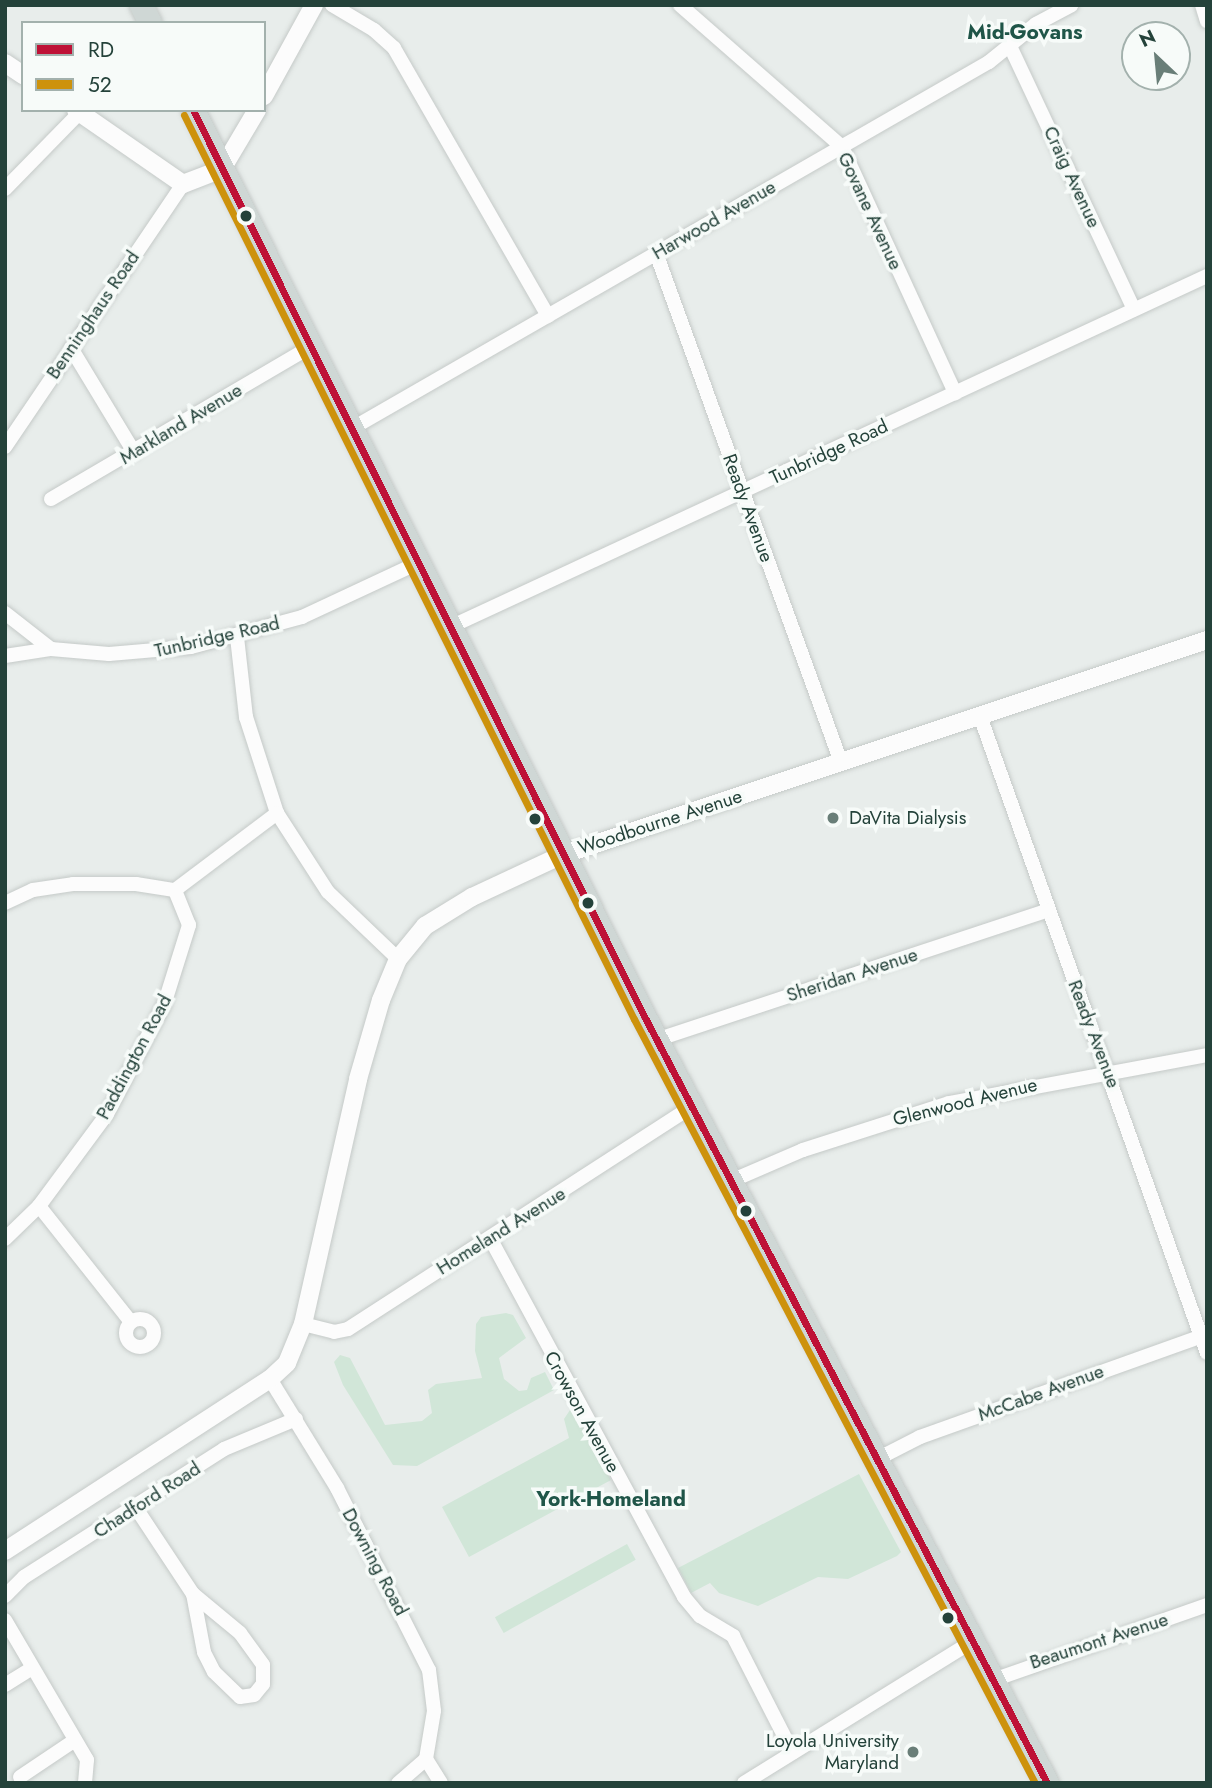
<!DOCTYPE html>
<style>
body{margin:0}
#map{position:relative;width:1212px;height:1788px;overflow:hidden;background:#e8edeb;font-family:Jost,sans-serif}
div>[style]{position:absolute}
.green>*{inset:0;background:#d1e6d8;transform-origin:0 0}
.roads{filter:drop-shadow(0 0 2px #c5cac8) drop-shadow(0 0 2px #c5cac8)}
.minor>*{height:14px;margin:-7px;padding:0 7px;transform-origin:7px;border-radius:7px;background:#fcfcfc}
.minor>.ring{margin:-7px;padding:0;box-sizing:content-box;background:none;border:14px solid #fcfcfc;border-radius:50%}
.tertiary>*{height:18px;margin:-9px;padding:0 9px;transform-origin:9px;border-radius:9px;background:#fcfcfc}
.primary>*{height:23px;margin:-11.5px;padding:0 11.5px;transform-origin:11.5px;border-radius:11.5px;background:#cfd7d5}
.bus-1>*{height:7px;margin:-3.5px;padding:0 3.5px;transform-origin:3.5px;border-radius:3.5px;background:#be1136}
.bus-2>*{height:7px;margin:-3.5px;padding:0 3.5px;transform-origin:3.5px;border-radius:3.5px;background:#cd920c}
.dots>*{width:19px;height:19px;translate:-50% -50%;box-sizing:border-box;border:4px solid #f7fbf9;border-radius:50%}
span{translate:-50% -50%;white-space:nowrap;text-align:center;line-height:1.15;-webkit-text-stroke:7px #f7fbf9;paint-order:stroke}
.street-label{font-size:19px;color:#24423a}
.poi-label{font-size:19px;color:#24423a}
.left{translate:0 -50%;text-align:left}
.right{translate:-100% -50%;text-align:right}
.neighbourhood-label{font-size:21px;color:#1f5548;font-weight:700}
.frame{position:absolute;inset:0;border:7px solid #24423a;pointer-events:none}
.legend{position:absolute;left:21px;top:21px;width:245px;height:91px;box-sizing:border-box;background:#f7fbf9;border:2px solid #a3b1ad;margin:0;padding:9px 12px;list-style:none;font-size:21px;color:#24423a}
.legend li{display:flex;align-items:center;gap:14px;height:35px}
.legend b{width:35px;border:2px solid #a3b1ad}
.north{position:absolute;left:1121px;top:21px;width:70px;height:70px;box-sizing:border-box;background:#f7fbf9;border:2px solid #a3b1ad;border-radius:50%;rotate:334deg;font-size:19px;font-weight:700;line-height:28px;text-align:center;color:#24423a}
.north::after{content:'';display:block;margin:auto;width:24px;height:32px;background:#697e78;clip-path:polygon(50% 0,100% 100%,50% 72%,0 100%)}
</style>
<div id="map">
<div class="green">
<div style="clip-path:polygon(506px 1313px,513px 1315px,526px 1338px,499px 1358px,504px 1379px,519px 1391px,527px 1390px,531px 1378px,545px 1372px,554px 1390px,417px 1466px,393px 1465px,343px 1385px,334px 1362px,340px 1355px,350px 1358px,385px 1425px,422px 1421px,432px 1413px,428px 1390px,436px 1384px,482px 1378px,475px 1351px,476px 1324px,481px 1317px)"></div>
<div style="clip-path:polygon(572px 1407px,611px 1480px,469px 1557px,442px 1507px,569px 1438px,564px 1419px)"></div>
<div style="clip-path:polygon(859px 1474px,901px 1552px,897px 1556px,848px 1579px,818px 1577px,758px 1606px,719px 1593px,710px 1583px,691px 1593px,678px 1568px)"></div>
<div style="left:627px;top:1544px;width:18px;height:151px;rotate:61deg"></div>
</div>
<div class="roads">
<div class="minor">
<div style="left:332px;top:5px;width:49px;rotate:30.8deg"></div>
<div style="left:374px;top:30px;width:27px;rotate:42deg"></div>
<div style="left:394px;top:48px;width:309px;rotate:60.1deg"></div>
<div style="left:680px;top:5px;width:215px;rotate:41.2deg"></div>
<div style="left:842px;top:147px;width:271px;rotate:65.3deg"></div>
<div style="left:1202px;top:5px;width:17px;rotate:73deg"></div>
<div style="left:1010px;top:46px;width:291px;rotate:64.8deg"></div>
<div style="left:5px;top:189px;width:110px;rotate:-45.7deg"></div>
<div style="left:656px;top:253px;width:542px;rotate:70.03deg"></div>
<div style="left:71px;top:348px;width:122px;rotate:58.8deg"></div>
<div style="left:351px;top:429px;width:736px;rotate:-29.91deg"></div>
<div style="left:989px;top:62px;width:60px;rotate:-39deg"></div>
<div style="left:1036px;top:24px;width:40px;rotate:-28deg"></div>
<div style="left:5px;top:447px;width:318px;rotate:-55.9deg"></div>
<div style="left:51px;top:499px;width:300px;rotate:-30.4deg"></div>
<div style="left:5px;top:613px;width:58px;rotate:38deg"></div>
<div style="left:450px;top:627px;width:834px;rotate:-24.88deg"></div>
<div style="left:237px;top:637px;width:81px;rotate:83.6deg"></div>
<div style="left:246px;top:717px;width:101px;rotate:72.1deg"></div>
<div style="left:277px;top:813px;width:94px;rotate:57.2deg"></div>
<div style="left:328px;top:892px;width:97px;rotate:43.7deg"></div>
<div style="left:5px;top:656px;width:47px;rotate:-8.7deg"></div>
<div style="left:51px;top:649px;width:58px;rotate:4.9deg"></div>
<div style="left:109px;top:654px;width:82px;rotate:-4.9deg"></div>
<div style="left:191px;top:647px;width:115px;rotate:-15.1deg"></div>
<div style="left:302px;top:617px;width:128px;rotate:-25deg"></div>
<div style="left:980px;top:716px;width:676px;rotate:70.39deg"></div>
<div style="left:175px;top:890px;width:128px;rotate:-37deg"></div>
<div style="left:5px;top:903px;width:31px;rotate:-25deg"></div>
<div style="left:33px;top:890px;width:40px;rotate:-8.5deg"></div>
<div style="left:73px;top:884px;width:63px"></div>
<div style="left:136px;top:884px;width:39px;rotate:9deg"></div>
<div style="left:656px;top:1040px;width:412px;rotate:-18.3deg"></div>
<div style="left:731px;top:1181px;width:78px;rotate:-23.3deg"></div>
<div style="left:803px;top:1150px;width:153px;rotate:-17.8deg"></div>
<div style="left:949px;top:1103px;width:262px;rotate:-10.5deg"></div>
<div style="left:39px;top:1206px;width:148px;rotate:51.6deg"></div>
<div style="left:490px;top:1238px;width:408px;rotate:61.6deg"></div>
<div style="left:684px;top:1597px;width:25px;rotate:50deg"></div>
<div style="left:700px;top:1616px;width:39px;rotate:31deg"></div>
<div style="left:733px;top:1636px;width:131px;rotate:62.9deg"></div>
<div style="left:5px;top:1239px;width:47px;rotate:-44.1deg"></div>
<div style="left:39px;top:1206px;width:114px;rotate:-53.5deg"></div>
<div style="left:107px;top:1114px;width:123px;rotate:-62.4deg"></div>
<div style="left:164px;top:1005px;width:84px;rotate:-72.6deg"></div>
<div style="left:189px;top:925px;width:38px;rotate:-112deg"></div>
<div class="ring" style="left:126px;top:1319px;width:14px;height:14px"></div>
<div style="left:303px;top:1324px;width:32px;rotate:14deg"></div>
<div style="left:334px;top:1332px;width:14px;rotate:-12deg"></div>
<div style="left:348px;top:1329px;width:409px;rotate:-32.9deg"></div>
<div style="left:270px;top:1379px;width:128px;rotate:58.4deg"></div>
<div style="left:337px;top:1488px;width:204px;rotate:63.2deg"></div>
<div style="left:429px;top:1670px;width:41px;rotate:83deg"></div>
<div style="left:434px;top:1711px;width:49px;rotate:99.5deg"></div>
<div style="left:426px;top:1759px;width:37px;rotate:139deg"></div>
<div style="left:877px;top:1459px;width:48px;rotate:-27.1deg"></div>
<div style="left:920px;top:1437px;width:305px;rotate:-19.7deg"></div>
<div style="left:136px;top:1508px;width:103px;rotate:56.5deg"></div>
<div style="left:193px;top:1594px;width:61px;rotate:39.7deg"></div>
<div style="left:240px;top:1633px;width:39px;rotate:54deg"></div>
<div style="left:263px;top:1665px;width:19px;rotate:90deg"></div>
<div style="left:263px;top:1684px;width:14px;rotate:129deg"></div>
<div style="left:254px;top:1695px;width:14px;rotate:172deg"></div>
<div style="left:240px;top:1697px;width:36px;rotate:-136deg"></div>
<div style="left:214px;top:1672px;width:22px;rotate:-117deg"></div>
<div style="left:204px;top:1652px;width:59px;rotate:-100.7deg"></div>
<div style="left:5px;top:1596px;width:27px;rotate:-45deg"></div>
<div style="left:24px;top:1577px;width:237px;rotate:-32.6deg"></div>
<div style="left:224px;top:1449px;width:78px;rotate:-22.6deg"></div>
<div style="left:5px;top:1620px;width:162px;rotate:59.6deg"></div>
<div style="left:87px;top:1760px;width:23px;rotate:95deg"></div>
<div style="left:993px;top:1680px;width:227px;rotate:-19.3deg"></div>
<div style="left:5px;top:1685px;width:31px;rotate:-32deg"></div>
<div style="left:426px;top:1759px;width:28px;rotate:58deg"></div>
<div style="left:20px;top:1777px;width:66px;rotate:-33.9deg"></div>
<div style="left:744px;top:1783px;width:269px;rotate:-31.8deg"></div>
</div>
<div class="tertiary">
<div style="left:5px;top:63px;width:22px;rotate:34deg"></div>
<div style="left:264px;top:96px;width:104px;rotate:-61.2deg"></div>
<div style="left:76px;top:110px;width:130px;rotate:34.7deg"></div>
<div style="left:183px;top:184px;width:42px;rotate:-21deg"></div>
<div style="left:222px;top:169px;width:69px;rotate:-59.3deg"></div>
<div style="left:5px;top:1551px;width:316px;rotate:-33deg"></div>
<div style="left:270px;top:1379px;width:23px;rotate:-43deg"></div>
<div style="left:287px;top:1363px;width:42px;rotate:-67.7deg"></div>
<div style="left:303px;top:1324px;width:251px;rotate:-77.3deg"></div>
<div style="left:358px;top:1079px;width:82px;rotate:-73.8deg"></div>
<div style="left:381px;top:1000px;width:44px;rotate:-67.5deg"></div>
<div style="left:398px;top:959px;width:43px;rotate:-50.7deg"></div>
<div style="left:425px;top:926px;width:55px;rotate:-31.7deg"></div>
<div style="left:472px;top:897px;width:99px;rotate:-25deg"></div>
<div style="left:562px;top:855px;width:680px;rotate:-18.43deg"></div>
</div>
<div class="primary">
<div style="left:141px;top:5px;width:20px;rotate:63deg"></div>
<div style="left:193px;top:110px;width:1010px;rotate:63.54deg"></div>
<div style="left:643px;top:1014px;width:869px;rotate:62.28deg"></div>
</div>
</div>
<div class="bus-1">
<div style="left:193px;top:110px;width:1010px;rotate:63.54deg"></div>
<div style="left:643px;top:1014px;width:869px;rotate:62.28deg"></div>
</div>
<div class="bus-2">
<div style="left:184px;top:115px;width:1010px;rotate:63.54deg"></div>
<div style="left:634px;top:1019px;width:863px;rotate:62.31deg"></div>
</div>
<div class="dots">
<div style="left:246px;top:216px;background:#24423a"></div>
<div style="left:833px;top:818px;background:#697e78"></div>
<div style="left:535px;top:819px;background:#24423a"></div>
<div style="left:588px;top:903px;background:#24423a"></div>
<div style="left:746px;top:1211px;background:#24423a"></div>
<div style="left:948px;top:1618px;background:#24423a"></div>
<div style="left:913px;top:1752px;background:#697e78"></div>
</div>
<div class="street-label">
<span style="left:1072px;top:177px;rotate:65deg">Craig Avenue</span>
<span style="left:870px;top:211px;rotate:65deg">Govane Avenue</span>
<span style="left:714px;top:220px;rotate:-30deg">Harwood Avenue</span>
<span style="left:93px;top:315px;rotate:-56deg">Benninghaus Road</span>
<span style="left:181px;top:424px;rotate:-31deg">Markland Avenue</span>
<span style="left:829px;top:452px;rotate:-25deg">Tunbridge Road</span>
<span style="left:748px;top:508px;rotate:70deg">Ready Avenue</span>
<span style="left:217px;top:637px;rotate:-13deg">Tunbridge Road</span>
<span style="left:660px;top:822px;rotate:-18deg">Woodbourne Avenue</span>
<span style="left:852px;top:975px;rotate:-18deg">Sheridan Avenue</span>
<span style="left:1094px;top:1034px;rotate:69deg">Ready Avenue</span>
<span style="left:134px;top:1057px;rotate:-62deg">Paddington Road</span>
<span style="left:965px;top:1102px;rotate:-14deg">Glenwood Avenue</span>
<span style="left:501px;top:1231px;rotate:-32deg">Homeland Avenue</span>
<span style="left:1041px;top:1393px;rotate:-20deg">McCabe Avenue</span>
<span style="left:582px;top:1412px;rotate:61deg">Crowson Avenue</span>
<span style="left:147px;top:1500px;rotate:-33deg">Chadford Road</span>
<span style="left:375px;top:1562px;rotate:62deg">Downing Road</span>
<span style="left:1099px;top:1641px;rotate:-18deg">Beaumont Avenue</span>
</div>
<div class="poi-label">
<span class="left" style="left:849px;top:818px">DaVita Dialysis</span>
<span class="right" style="left:899px;top:1752px">Loyola University<br>Maryland</span>
</div>
<div class="neighbourhood-label">
<span style="left:1025px;top:32px">Mid-Govans</span>
<span style="left:611px;top:1499px">York-Homeland</span>
</div>
<div class="frame"></div>
<ul class="legend">
<li><b style="height:9px;background:#be1136"></b>RD</li>
<li><b style="height:9px;background:#cd920c"></b>52</li>
</ul>
<div class="north">N</div>
</div>
